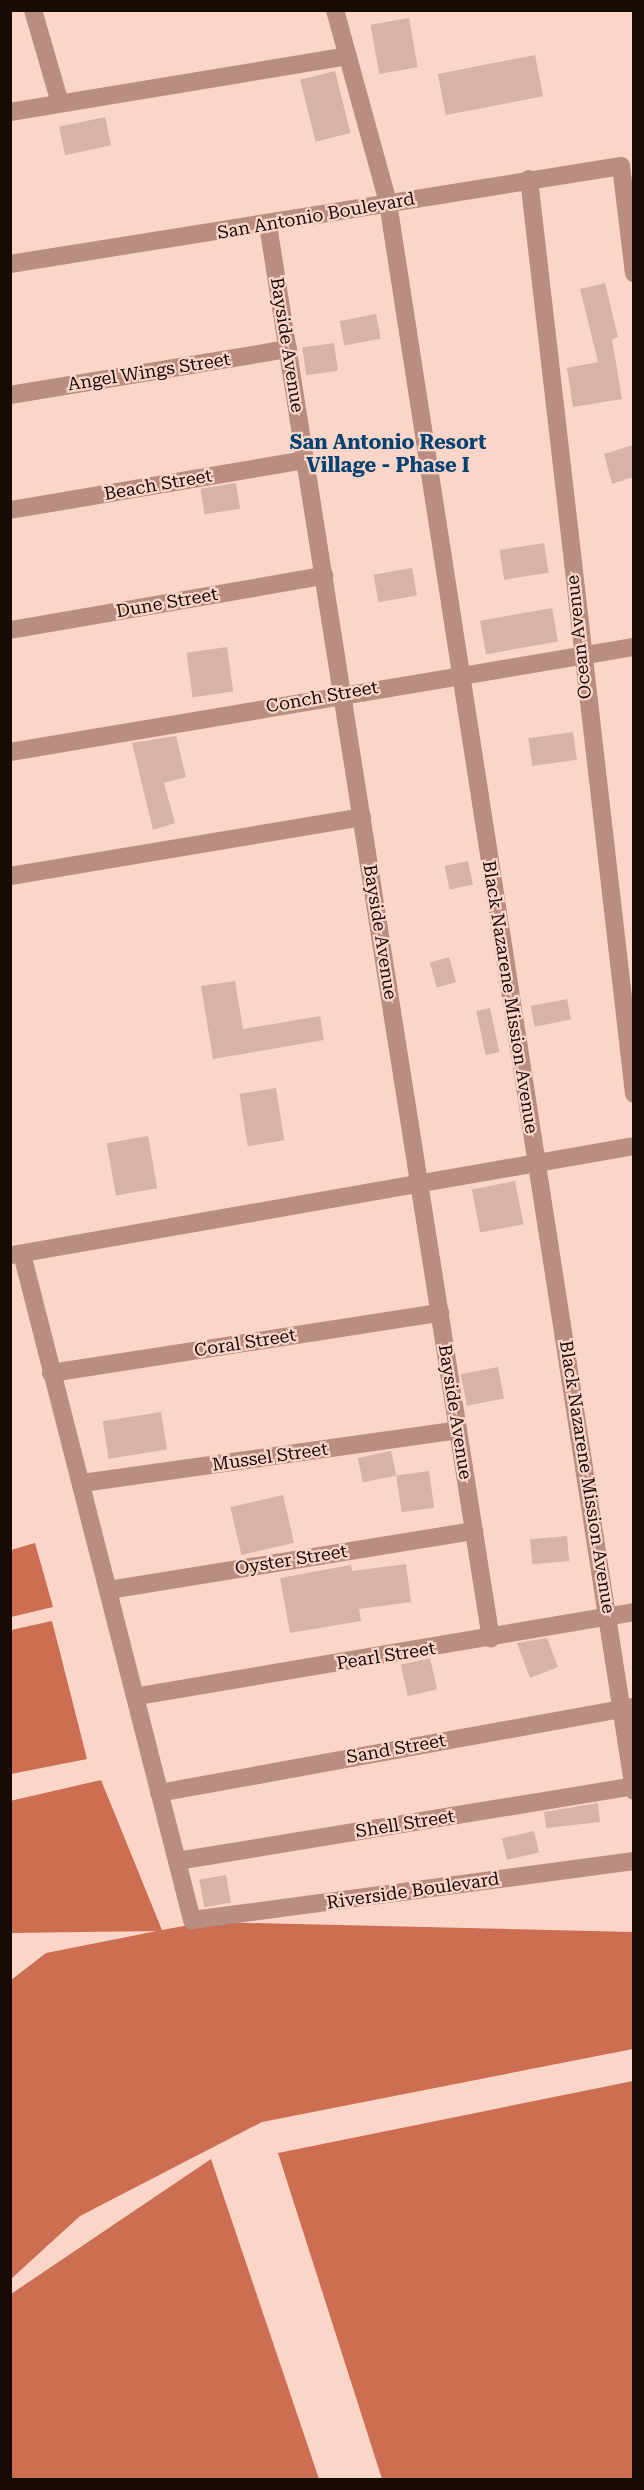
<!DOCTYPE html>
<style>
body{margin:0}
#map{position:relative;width:644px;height:2490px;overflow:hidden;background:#fcd5c9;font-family:"Roboto Serif",serif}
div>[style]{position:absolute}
.water>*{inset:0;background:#cb6e52}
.building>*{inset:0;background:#d7b2a6;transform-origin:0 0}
.minor>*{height:18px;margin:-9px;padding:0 9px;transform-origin:9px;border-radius:9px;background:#b98e81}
span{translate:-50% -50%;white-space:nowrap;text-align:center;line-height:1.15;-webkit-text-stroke:4.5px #fcd5c9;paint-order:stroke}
.street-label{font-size:18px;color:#170b07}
.neighbourhood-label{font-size:20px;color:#004372;font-weight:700}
.frame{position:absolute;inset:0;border:12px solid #170b07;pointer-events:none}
</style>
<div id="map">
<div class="water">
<div style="clip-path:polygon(35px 1543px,53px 1607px,11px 1617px,11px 1550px)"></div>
<div style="clip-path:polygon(52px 1621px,87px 1759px,11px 1774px,11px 1630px)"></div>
<div style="clip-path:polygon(101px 1780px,162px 1930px,206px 1922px,633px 1932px,633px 2049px,262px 2122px,80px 2216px,11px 2279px,11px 1980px,46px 1953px,157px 1931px,11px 1933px,10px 1801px)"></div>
<div style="clip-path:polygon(633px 2081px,633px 2479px,382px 2479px,278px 2153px)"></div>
<div style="clip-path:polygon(211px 2159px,319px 2479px,11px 2479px,11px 2294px)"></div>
</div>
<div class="building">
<div style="left:409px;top:18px;width:50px;height:39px;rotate:80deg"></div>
<div style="left:535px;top:55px;width:42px;height:99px;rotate:79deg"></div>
<div style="left:335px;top:71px;width:64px;height:36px;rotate:76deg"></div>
<div style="left:105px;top:117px;width:29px;height:47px;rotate:78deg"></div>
<div style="clip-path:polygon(605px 283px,618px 337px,612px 339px,622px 399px,573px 407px,567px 368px,598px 362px,580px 289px)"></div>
<div style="left:376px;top:314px;width:25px;height:37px;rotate:79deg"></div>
<div style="left:334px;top:343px;width:28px;height:32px;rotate:82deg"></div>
<div style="clip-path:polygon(633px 445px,633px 477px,612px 484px,604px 454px)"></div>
<div style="left:236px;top:483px;width:26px;height:36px;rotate:81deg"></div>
<div style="left:544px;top:543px;width:30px;height:45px;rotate:81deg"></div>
<div style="left:412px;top:568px;width:28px;height:39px;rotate:80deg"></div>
<div style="left:552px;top:608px;width:34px;height:73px;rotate:80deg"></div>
<div style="left:227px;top:647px;width:45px;height:41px;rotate:82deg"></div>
<div style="left:573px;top:732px;width:28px;height:45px;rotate:82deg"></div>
<div style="clip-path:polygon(176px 736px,186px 777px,164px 783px,175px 823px,153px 830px,132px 743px)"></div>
<div style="left:468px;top:861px;width:24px;height:24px;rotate:78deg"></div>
<div style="left:449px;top:957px;width:26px;height:20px;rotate:74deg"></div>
<div style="clip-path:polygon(235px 981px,243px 1029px,320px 1016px,324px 1040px,213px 1059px,201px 986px)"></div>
<div style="left:567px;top:999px;width:21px;height:37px;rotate:79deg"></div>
<div style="left:490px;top:1008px;width:45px;height:14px;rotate:78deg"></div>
<div style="left:276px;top:1088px;width:53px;height:37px;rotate:81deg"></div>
<div style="left:148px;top:1136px;width:53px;height:42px;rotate:80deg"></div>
<div style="left:515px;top:1181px;width:44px;height:44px;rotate:79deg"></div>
<div style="left:498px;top:1367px;width:32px;height:38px;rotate:79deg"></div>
<div style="left:161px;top:1412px;width:38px;height:59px;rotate:81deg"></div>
<div style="left:391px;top:1451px;width:25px;height:34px;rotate:78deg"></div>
<div style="left:429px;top:1471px;width:37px;height:33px;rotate:82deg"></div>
<div style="left:283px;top:1495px;width:49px;height:54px;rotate:77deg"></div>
<div style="left:567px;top:1536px;width:25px;height:37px;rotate:85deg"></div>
<div style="clip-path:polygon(406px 1564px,411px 1602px,359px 1609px,361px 1621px,290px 1633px,280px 1578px,351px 1565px,352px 1571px)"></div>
<div style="clip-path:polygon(547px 1638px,558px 1667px,530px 1678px,517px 1643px)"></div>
<div style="left:430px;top:1658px;width:32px;height:30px;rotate:77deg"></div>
<div style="clip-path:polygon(598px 1803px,600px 1822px,546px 1828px,544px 1812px)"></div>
<div style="left:534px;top:1831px;width:22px;height:33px;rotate:77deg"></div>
<div style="left:226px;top:1875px;width:28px;height:27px;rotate:80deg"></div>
</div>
<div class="minor">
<div style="left:33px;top:10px;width:97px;rotate:73.8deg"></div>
<div style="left:335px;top:10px;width:200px;rotate:74.6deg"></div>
<div style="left:388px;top:203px;width:1607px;rotate:81.19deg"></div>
<div style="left:10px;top:112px;width:342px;rotate:-9.4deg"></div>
<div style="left:529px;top:179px;width:921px;rotate:83.45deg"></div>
<div style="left:268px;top:225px;width:1431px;rotate:81.04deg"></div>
<div style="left:10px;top:264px;width:619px;rotate:-9.11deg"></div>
<div style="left:621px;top:166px;width:108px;rotate:83.1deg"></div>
<div style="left:10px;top:395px;width:282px;rotate:-9.4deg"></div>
<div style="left:10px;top:510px;width:300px;rotate:-9.6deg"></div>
<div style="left:10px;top:630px;width:319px;rotate:-9.8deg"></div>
<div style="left:10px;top:752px;width:633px;rotate:-9.55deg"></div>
<div style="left:10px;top:876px;width:357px;rotate:-9.5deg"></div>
<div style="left:22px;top:1254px;width:687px;rotate:75.68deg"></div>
<div style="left:192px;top:1920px;width:446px;rotate:-7.6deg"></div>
<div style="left:12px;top:1255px;width:631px;rotate:-9.94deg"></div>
<div style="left:51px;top:1373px;width:394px;rotate:-8.8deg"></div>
<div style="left:82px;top:1483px;width:380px;rotate:-8deg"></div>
<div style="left:109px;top:1590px;width:370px;rotate:-9.2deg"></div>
<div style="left:139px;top:1696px;width:502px;rotate:-9.63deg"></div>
<div style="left:159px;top:1793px;width:481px;rotate:-10.3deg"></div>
<div style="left:177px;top:1861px;width:463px;rotate:-9.3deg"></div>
</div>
<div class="street-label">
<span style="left:316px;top:216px;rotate:-10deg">San Antonio Boulevard</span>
<span style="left:287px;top:345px;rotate:81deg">Bayside Avenue</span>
<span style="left:149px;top:372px;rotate:-9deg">Angel Wings Street</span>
<span style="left:158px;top:485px;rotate:-10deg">Beach Street</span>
<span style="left:167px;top:603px;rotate:-10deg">Dune Street</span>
<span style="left:579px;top:637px;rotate:-96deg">Ocean Avenue</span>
<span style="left:322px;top:697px;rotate:-10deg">Conch Street</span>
<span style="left:380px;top:932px;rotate:81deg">Bayside Avenue</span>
<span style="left:510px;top:997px;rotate:81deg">Black Nazarene Mission Avenue</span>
<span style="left:245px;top:1343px;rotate:-9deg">Coral Street</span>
<span style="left:455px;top:1412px;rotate:81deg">Bayside Avenue</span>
<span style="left:270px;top:1457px;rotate:-8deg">Mussel Street</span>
<span style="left:587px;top:1477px;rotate:81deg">Black Nazarene Mission Avenue</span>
<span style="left:291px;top:1560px;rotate:-9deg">Oyster Street</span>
<span style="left:386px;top:1656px;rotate:-9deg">Pearl Street</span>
<span style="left:396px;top:1749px;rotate:-10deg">Sand Street</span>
<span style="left:405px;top:1824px;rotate:-9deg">Shell Street</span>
<span style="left:413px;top:1891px;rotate:-8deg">Riverside Boulevard</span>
</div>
<div class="neighbourhood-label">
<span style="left:388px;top:454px">San Antonio Resort<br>Village - Phase I</span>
</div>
<div class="frame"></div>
</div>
